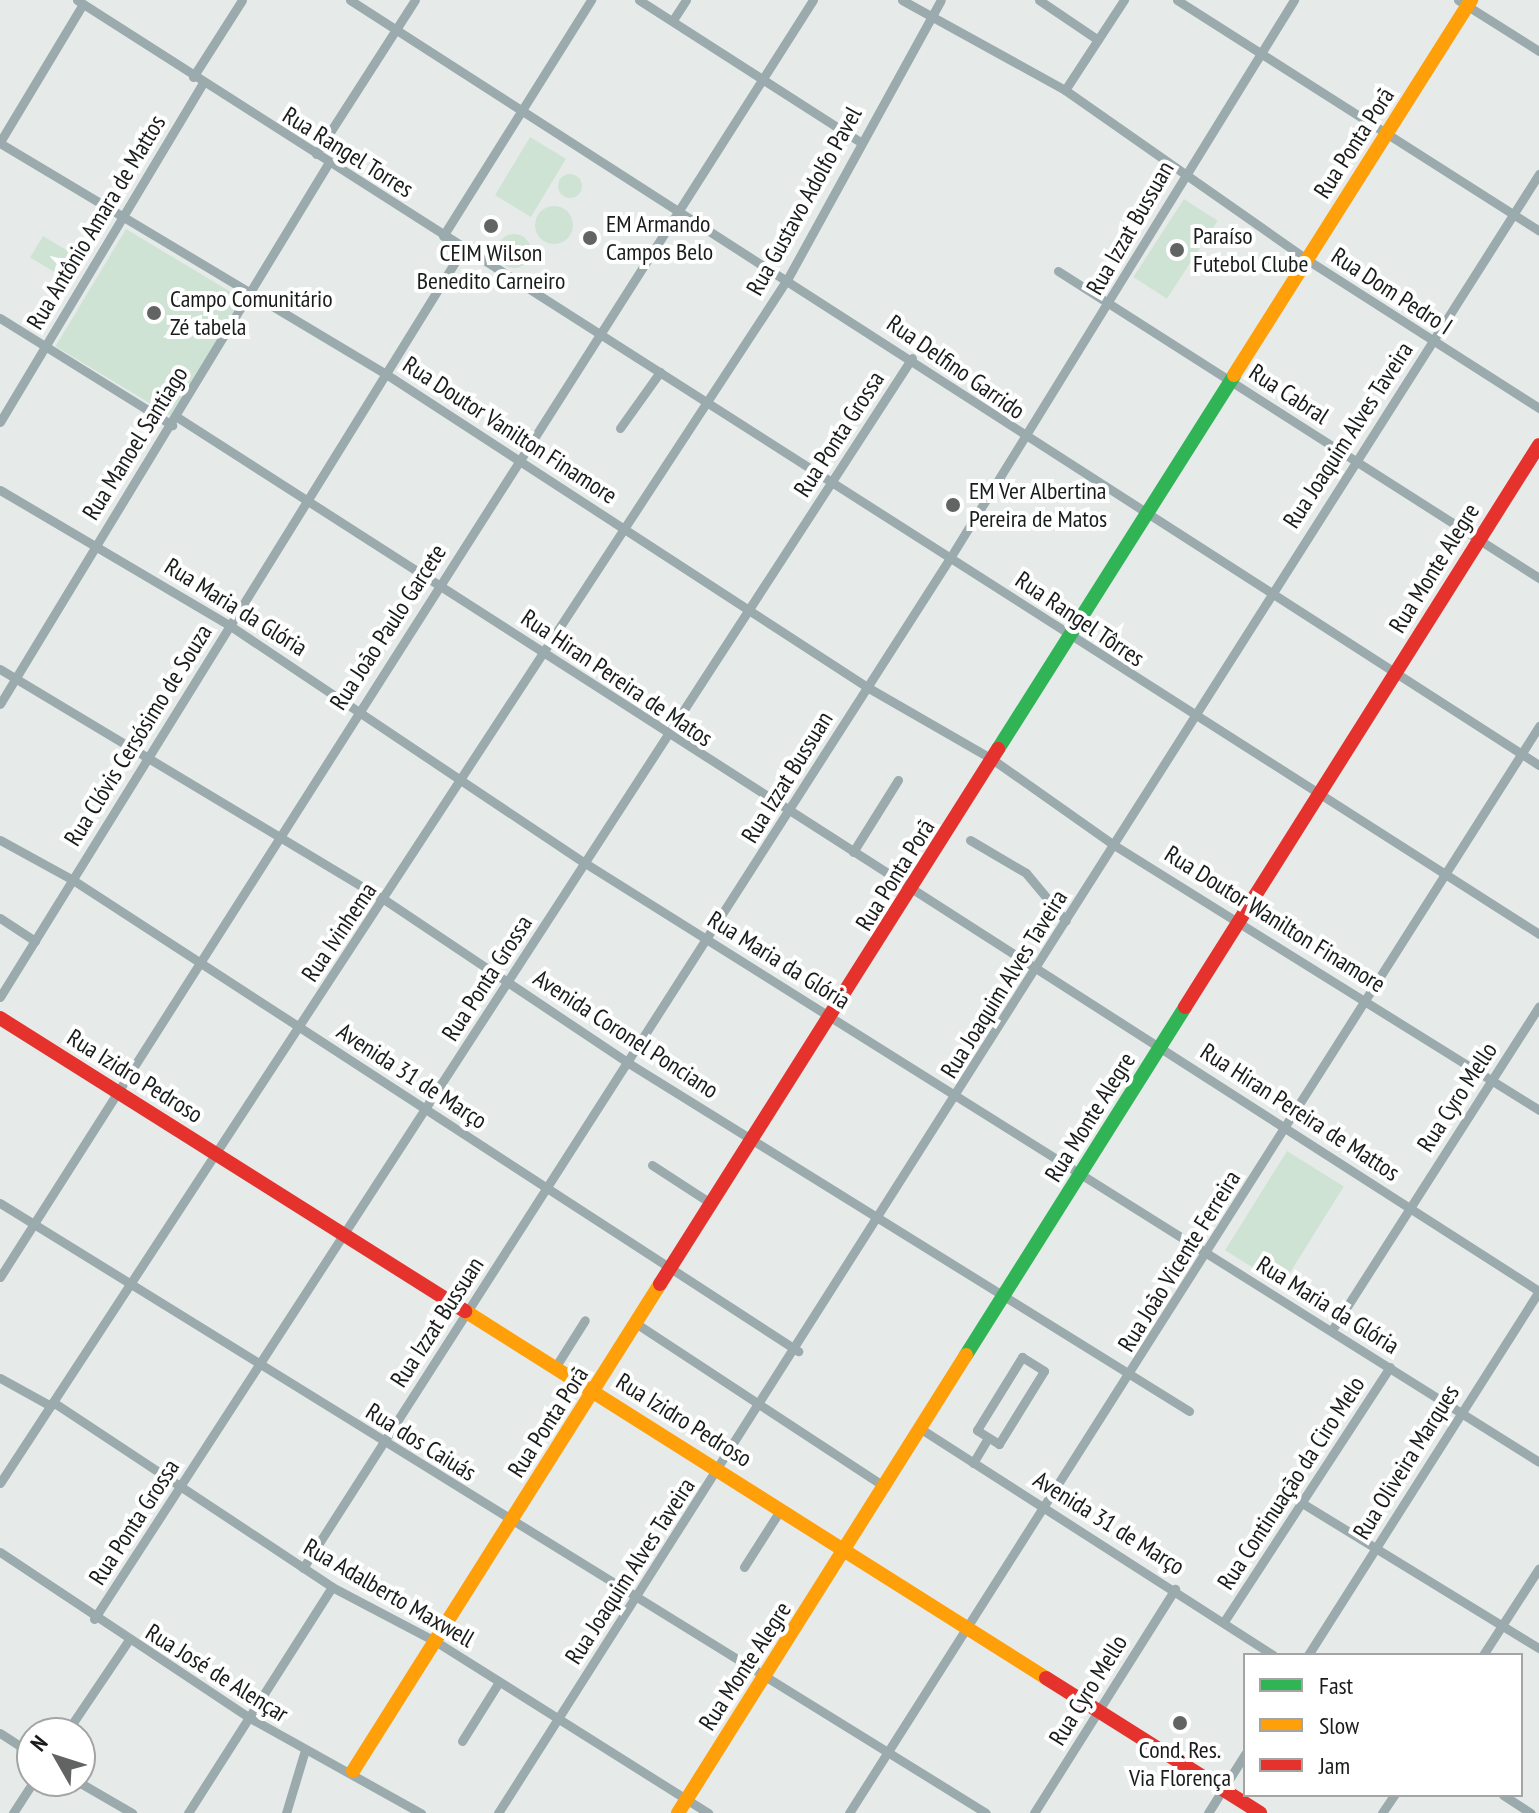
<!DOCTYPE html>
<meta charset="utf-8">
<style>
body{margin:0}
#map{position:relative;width:1539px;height:1813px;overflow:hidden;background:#e6ebea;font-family:"PT Sans Narrow",sans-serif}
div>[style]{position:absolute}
.green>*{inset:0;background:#cfe3d4;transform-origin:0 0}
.round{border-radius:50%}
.street>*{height:9px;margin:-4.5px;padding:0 4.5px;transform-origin:4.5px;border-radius:4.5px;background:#9aaaad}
.fast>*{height:14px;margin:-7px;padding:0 7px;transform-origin:7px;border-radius:7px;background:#30b455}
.slow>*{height:14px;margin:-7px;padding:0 7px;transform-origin:7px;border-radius:7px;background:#ff9f0a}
.jam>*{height:14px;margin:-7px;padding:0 7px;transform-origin:7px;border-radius:7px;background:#e5322d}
.dots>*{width:22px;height:22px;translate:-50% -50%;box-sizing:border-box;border:4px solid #fff;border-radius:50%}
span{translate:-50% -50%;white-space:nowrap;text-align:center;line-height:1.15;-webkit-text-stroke:8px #fff;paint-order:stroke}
.street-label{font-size:24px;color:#191c1b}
.poi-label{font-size:24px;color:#191c1b}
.left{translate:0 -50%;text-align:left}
.legend{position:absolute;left:1243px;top:1653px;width:280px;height:144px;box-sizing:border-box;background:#fff;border:2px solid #a3a4a4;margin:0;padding:10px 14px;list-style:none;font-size:24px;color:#191c1b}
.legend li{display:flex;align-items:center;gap:16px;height:40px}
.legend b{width:40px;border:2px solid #a3a4a4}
.north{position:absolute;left:16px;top:1717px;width:80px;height:80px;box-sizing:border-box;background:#fff;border:2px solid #a3a4a4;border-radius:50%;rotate:309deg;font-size:22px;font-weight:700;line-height:32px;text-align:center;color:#191c1b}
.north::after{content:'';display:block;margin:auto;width:28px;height:36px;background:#616463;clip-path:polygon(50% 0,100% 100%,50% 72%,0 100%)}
</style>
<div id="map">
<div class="green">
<div style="left:530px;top:137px;width:42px;height:68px;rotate:31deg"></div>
<div class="round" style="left:558px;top:174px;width:24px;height:24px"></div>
<div style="left:1184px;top:199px;width:40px;height:93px;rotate:33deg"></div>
<div class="round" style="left:535px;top:206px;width:38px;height:38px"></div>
<div style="left:126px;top:229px;width:135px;height:137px;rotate:31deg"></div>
<div class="round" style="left:497px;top:234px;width:34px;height:34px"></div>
<div style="left:43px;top:236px;width:39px;height:25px;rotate:31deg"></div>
<div style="left:1287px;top:1151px;width:67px;height:117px;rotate:32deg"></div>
</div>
<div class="street">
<div style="left:77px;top:0;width:1735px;rotate:32.57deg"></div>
<div style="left:350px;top:0;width:1414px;rotate:32.76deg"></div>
<div style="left:639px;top:0;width:263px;rotate:32.7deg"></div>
<div style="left:902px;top:0;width:186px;rotate:28.9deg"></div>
<div style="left:1065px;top:90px;width:294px;rotate:35deg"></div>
<div style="left:1306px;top:259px;width:277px;rotate:32.6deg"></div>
<div style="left:1039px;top:0;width:71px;rotate:34.1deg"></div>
<div style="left:1177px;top:0;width:429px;rotate:32.5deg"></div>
<div style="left:1458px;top:0;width:96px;rotate:32.2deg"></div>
<div style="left:673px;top:20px;width:24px;rotate:-57deg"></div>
<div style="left:193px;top:77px;width:91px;rotate:-57.5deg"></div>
<div style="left:1065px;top:90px;width:108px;rotate:-56.8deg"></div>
<div style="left:0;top:142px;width:161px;rotate:-59deg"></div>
<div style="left:0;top:143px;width:450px;rotate:30.9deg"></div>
<div style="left:386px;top:374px;width:574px;rotate:33.05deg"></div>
<div style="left:867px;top:687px;width:144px;rotate:29.9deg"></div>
<div style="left:992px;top:759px;width:149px;rotate:35.2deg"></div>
<div style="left:1114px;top:845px;width:501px;rotate:31.94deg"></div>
<div style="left:316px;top:154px;width:183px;rotate:-57.3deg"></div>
<div style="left:443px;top:236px;width:279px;rotate:-57.9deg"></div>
<div style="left:1058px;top:271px;width:571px;rotate:32.55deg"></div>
<div style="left:0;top:318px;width:203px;rotate:31.9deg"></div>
<div style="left:177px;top:417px;width:1618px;rotate:32.69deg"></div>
<div style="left:0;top:422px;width:394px;rotate:-59.1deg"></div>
<div style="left:620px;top:428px;width:69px;rotate:-54.5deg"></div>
<div style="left:0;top:490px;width:266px;rotate:30.5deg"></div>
<div style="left:229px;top:625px;width:428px;rotate:33.8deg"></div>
<div style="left:585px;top:863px;width:1126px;rotate:32.12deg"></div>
<div style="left:0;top:669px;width:449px;rotate:31deg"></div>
<div style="left:385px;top:900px;width:295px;rotate:33.8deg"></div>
<div style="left:630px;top:1064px;width:658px;rotate:31.83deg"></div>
<div style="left:0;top:704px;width:634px;rotate:-58.74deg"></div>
<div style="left:0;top:840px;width:83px;rotate:28.7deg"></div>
<div style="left:73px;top:880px;width:865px;rotate:33.01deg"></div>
<div style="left:970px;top:840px;width:65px;rotate:30.5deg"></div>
<div style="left:1026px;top:873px;width:62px;rotate:50.2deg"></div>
<div style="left:853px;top:852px;width:85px;rotate:-58deg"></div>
<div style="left:0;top:918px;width:42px;rotate:33.3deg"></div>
<div style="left:0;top:997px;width:880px;rotate:-58.24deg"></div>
<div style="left:652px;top:1165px;width:72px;rotate:33deg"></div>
<div style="left:0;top:1203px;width:1159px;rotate:31.74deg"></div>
<div style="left:0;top:1277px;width:1514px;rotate:-57.52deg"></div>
<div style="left:637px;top:1324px;width:297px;rotate:33.3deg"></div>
<div style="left:1332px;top:1330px;width:384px;rotate:-57.4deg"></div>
<div style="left:1022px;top:1357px;width:26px;rotate:32deg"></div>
<div style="left:1044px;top:1371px;width:86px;rotate:121.7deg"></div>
<div style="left:999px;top:1444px;width:26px;rotate:-148deg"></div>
<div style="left:977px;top:1430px;width:86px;rotate:-58.3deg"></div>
<div style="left:556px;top:1366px;width:54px;rotate:-57.8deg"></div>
<div style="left:0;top:1378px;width:58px;rotate:28.8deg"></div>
<div style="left:53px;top:1402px;width:335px;rotate:33.5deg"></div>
<div style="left:332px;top:1587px;width:116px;rotate:27.7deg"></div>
<div style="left:435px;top:1641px;width:323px;rotate:32.2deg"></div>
<div style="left:921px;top:1429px;width:418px;rotate:32.7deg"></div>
<div style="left:973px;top:1463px;width:29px;rotate:-59deg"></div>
<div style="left:0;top:1483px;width:1440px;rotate:-56.82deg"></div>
<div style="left:788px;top:278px;width:317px;rotate:-61.2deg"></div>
<div style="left:1302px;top:1503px;width:278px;rotate:31.5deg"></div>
<div style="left:0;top:1552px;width:300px;rotate:33.6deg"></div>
<div style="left:250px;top:1718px;width:196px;rotate:29.1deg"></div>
<div style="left:744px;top:1567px;width:69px;rotate:-57.5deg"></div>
<div style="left:303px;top:1568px;width:1199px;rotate:-57.36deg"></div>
<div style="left:950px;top:558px;width:656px;rotate:-58.35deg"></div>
<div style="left:94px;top:1619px;width:1503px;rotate:-57.03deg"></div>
<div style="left:1225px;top:1620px;width:302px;rotate:-56.9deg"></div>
<div style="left:1308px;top:1655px;width:431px;rotate:-57.6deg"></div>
<div style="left:1483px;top:1655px;width:103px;rotate:-57.2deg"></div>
<div style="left:0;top:1733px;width:38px;rotate:33deg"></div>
<div style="left:66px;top:1733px;width:111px;rotate:-56deg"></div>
<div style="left:462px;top:1741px;width:70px;rotate:-57.9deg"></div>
<div style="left:77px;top:1781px;width:64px;rotate:30.2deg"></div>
<div style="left:1503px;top:1795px;width:33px;rotate:33deg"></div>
<div style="left:13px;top:1813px;width:38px;rotate:-57deg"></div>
<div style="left:188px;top:1813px;width:268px;rotate:-57.5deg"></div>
<div style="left:286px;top:1813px;width:66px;rotate:-73.2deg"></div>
<div style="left:498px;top:1813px;width:1942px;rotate:-57.58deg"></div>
<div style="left:849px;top:1813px;width:1288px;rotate:-57.59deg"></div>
<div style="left:1034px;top:1813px;width:265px;rotate:-57.8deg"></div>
<div style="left:1208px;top:1813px;width:70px;rotate:-57.9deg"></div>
<div style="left:1382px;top:1813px;width:22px;rotate:-56deg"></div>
</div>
<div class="fast">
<div style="left:998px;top:749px;width:442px;rotate:-57.7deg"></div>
<div style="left:966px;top:1355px;width:411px;rotate:-57.8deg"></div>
</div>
<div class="slow">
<div style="left:1234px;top:375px;width:444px;rotate:-57.7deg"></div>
<div style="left:465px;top:1311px;width:687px;rotate:32.28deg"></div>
<div style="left:353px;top:1771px;width:576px;rotate:-57.77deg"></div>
<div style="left:678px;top:1813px;width:541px;rotate:-57.84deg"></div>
</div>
<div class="jam">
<div style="left:1185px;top:1007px;width:664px;rotate:-57.79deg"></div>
<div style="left:0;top:1018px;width:550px;rotate:32.22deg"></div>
<div style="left:660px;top:1284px;width:633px;rotate:-57.72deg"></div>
<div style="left:1046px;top:1678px;width:253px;rotate:32.2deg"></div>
</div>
<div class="dots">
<div style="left:491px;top:226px;background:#616463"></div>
<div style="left:590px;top:238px;background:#616463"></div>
<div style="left:1177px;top:250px;background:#616463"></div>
<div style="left:154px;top:313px;background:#616463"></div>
<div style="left:953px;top:505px;background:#616463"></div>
<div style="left:1180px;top:1723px;background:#616463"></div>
</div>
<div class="street-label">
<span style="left:1354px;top:143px;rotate:-57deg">Rua Ponta Porã</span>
<span style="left:348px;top:152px;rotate:32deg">Rua Rangel Torres</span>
<span style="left:804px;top:201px;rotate:-61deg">Rua Gustavo Adolfo Pavel</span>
<span style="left:96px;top:222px;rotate:-59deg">Rua Antônio Amara de Mattos</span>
<span style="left:1130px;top:228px;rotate:-60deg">Rua Izzat Bussuan</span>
<span style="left:1392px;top:291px;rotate:33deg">Rua Dom Pedro I</span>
<span style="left:956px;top:367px;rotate:35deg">Rua Delfino Garrido</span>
<span style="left:1289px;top:394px;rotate:33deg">Rua Cabral</span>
<span style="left:510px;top:430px;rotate:33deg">Rua Doutor Vanilton Finamore</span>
<span style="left:839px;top:434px;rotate:-57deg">Rua Ponta Grossa</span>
<span style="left:1348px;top:435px;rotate:-57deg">Rua Joaquim Alves Taveira</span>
<span style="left:135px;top:443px;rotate:-58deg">Rua Manoel Santiago</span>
<span style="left:1434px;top:568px;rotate:-58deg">Rua Monte Alegre</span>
<span style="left:236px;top:607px;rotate:32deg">Rua Maria da Glória</span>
<span style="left:1080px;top:619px;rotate:34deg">Rua Rangel Tôrres</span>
<span style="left:388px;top:627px;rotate:-57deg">Rua João Paulo Garcete</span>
<span style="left:617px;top:678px;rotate:34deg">Rua Hiran Pereira de Matos</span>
<span style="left:138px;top:735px;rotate:-58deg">Rua Clóvis Cersósimo de Souza</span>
<span style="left:787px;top:777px;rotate:-58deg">Rua Izzat Bussuan</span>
<span style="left:895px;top:875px;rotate:-58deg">Rua Ponta Porã</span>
<span style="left:1275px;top:919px;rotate:32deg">Rua Doutor Wanilton Finamore</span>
<span style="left:339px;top:932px;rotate:-56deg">Rua Ivinhema</span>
<span style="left:779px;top:960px;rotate:32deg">Rua Maria da Glória</span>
<span style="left:487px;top:978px;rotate:-57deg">Rua Ponta Grossa</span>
<span style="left:1004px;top:984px;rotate:-58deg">Rua Joaquim Alves Taveira</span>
<span style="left:626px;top:1034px;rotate:33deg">Avenida Coronel Ponciano</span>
<span style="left:135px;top:1076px;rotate:32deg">Rua Izidro Pedroso</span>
<span style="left:412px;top:1076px;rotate:33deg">Avenida 31 de Março</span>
<span style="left:1457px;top:1097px;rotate:-57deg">Rua Cyro Mello</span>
<span style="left:1300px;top:1112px;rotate:33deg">Rua Hiran Pereira de Mattos</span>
<span style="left:1090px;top:1117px;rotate:-58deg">Rua Monte Alegre</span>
<span style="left:1179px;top:1261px;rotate:-58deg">Rua João Vicente Ferreira</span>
<span style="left:1328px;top:1305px;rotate:32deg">Rua Maria da Glória</span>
<span style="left:437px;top:1322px;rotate:-57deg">Rua Izzat Bussuan</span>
<span style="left:684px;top:1420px;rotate:32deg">Rua Izidro Pedroso</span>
<span style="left:548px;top:1422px;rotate:-57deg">Rua Ponta Porã</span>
<span style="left:421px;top:1442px;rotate:32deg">Rua dos Caiuás</span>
<span style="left:1406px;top:1462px;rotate:-58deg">Rua Oliveira Marques</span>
<span style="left:1291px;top:1483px;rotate:-57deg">Rua Continuação da Ciro Melo</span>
<span style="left:134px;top:1522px;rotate:-57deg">Rua Ponta Grossa</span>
<span style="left:1109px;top:1523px;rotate:32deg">Avenida 31 de Março</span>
<span style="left:630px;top:1571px;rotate:-57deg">Rua Joaquim Alves Taveira</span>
<span style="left:389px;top:1593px;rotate:30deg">Rua Adalberto Maxwell</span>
<span style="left:745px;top:1666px;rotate:-57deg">Rua Monte Alegre</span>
<span style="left:217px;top:1673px;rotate:32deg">Rua José de Alençar</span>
<span style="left:1088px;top:1690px;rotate:-58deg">Rua Cyro Mello</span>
</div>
<div class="poi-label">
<span class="left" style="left:606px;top:238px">EM Armando<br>Campos Belo</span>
<span class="left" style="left:1193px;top:250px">Paraíso<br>Futebol Clube</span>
<span style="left:491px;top:267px">CEIM Wilson<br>Benedito Carneiro</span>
<span class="left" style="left:170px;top:313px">Campo Comunitário<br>Zé tabela</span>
<span class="left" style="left:969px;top:505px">EM Ver Albertina<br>Pereira de Matos</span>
<span style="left:1180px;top:1764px">Cond. Res.<br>Via Florença</span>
</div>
<ul class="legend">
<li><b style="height:10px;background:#30b455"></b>Fast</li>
<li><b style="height:10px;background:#ff9f0a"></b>Slow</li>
<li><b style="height:10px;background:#e5322d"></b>Jam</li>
</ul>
<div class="north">N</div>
</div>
